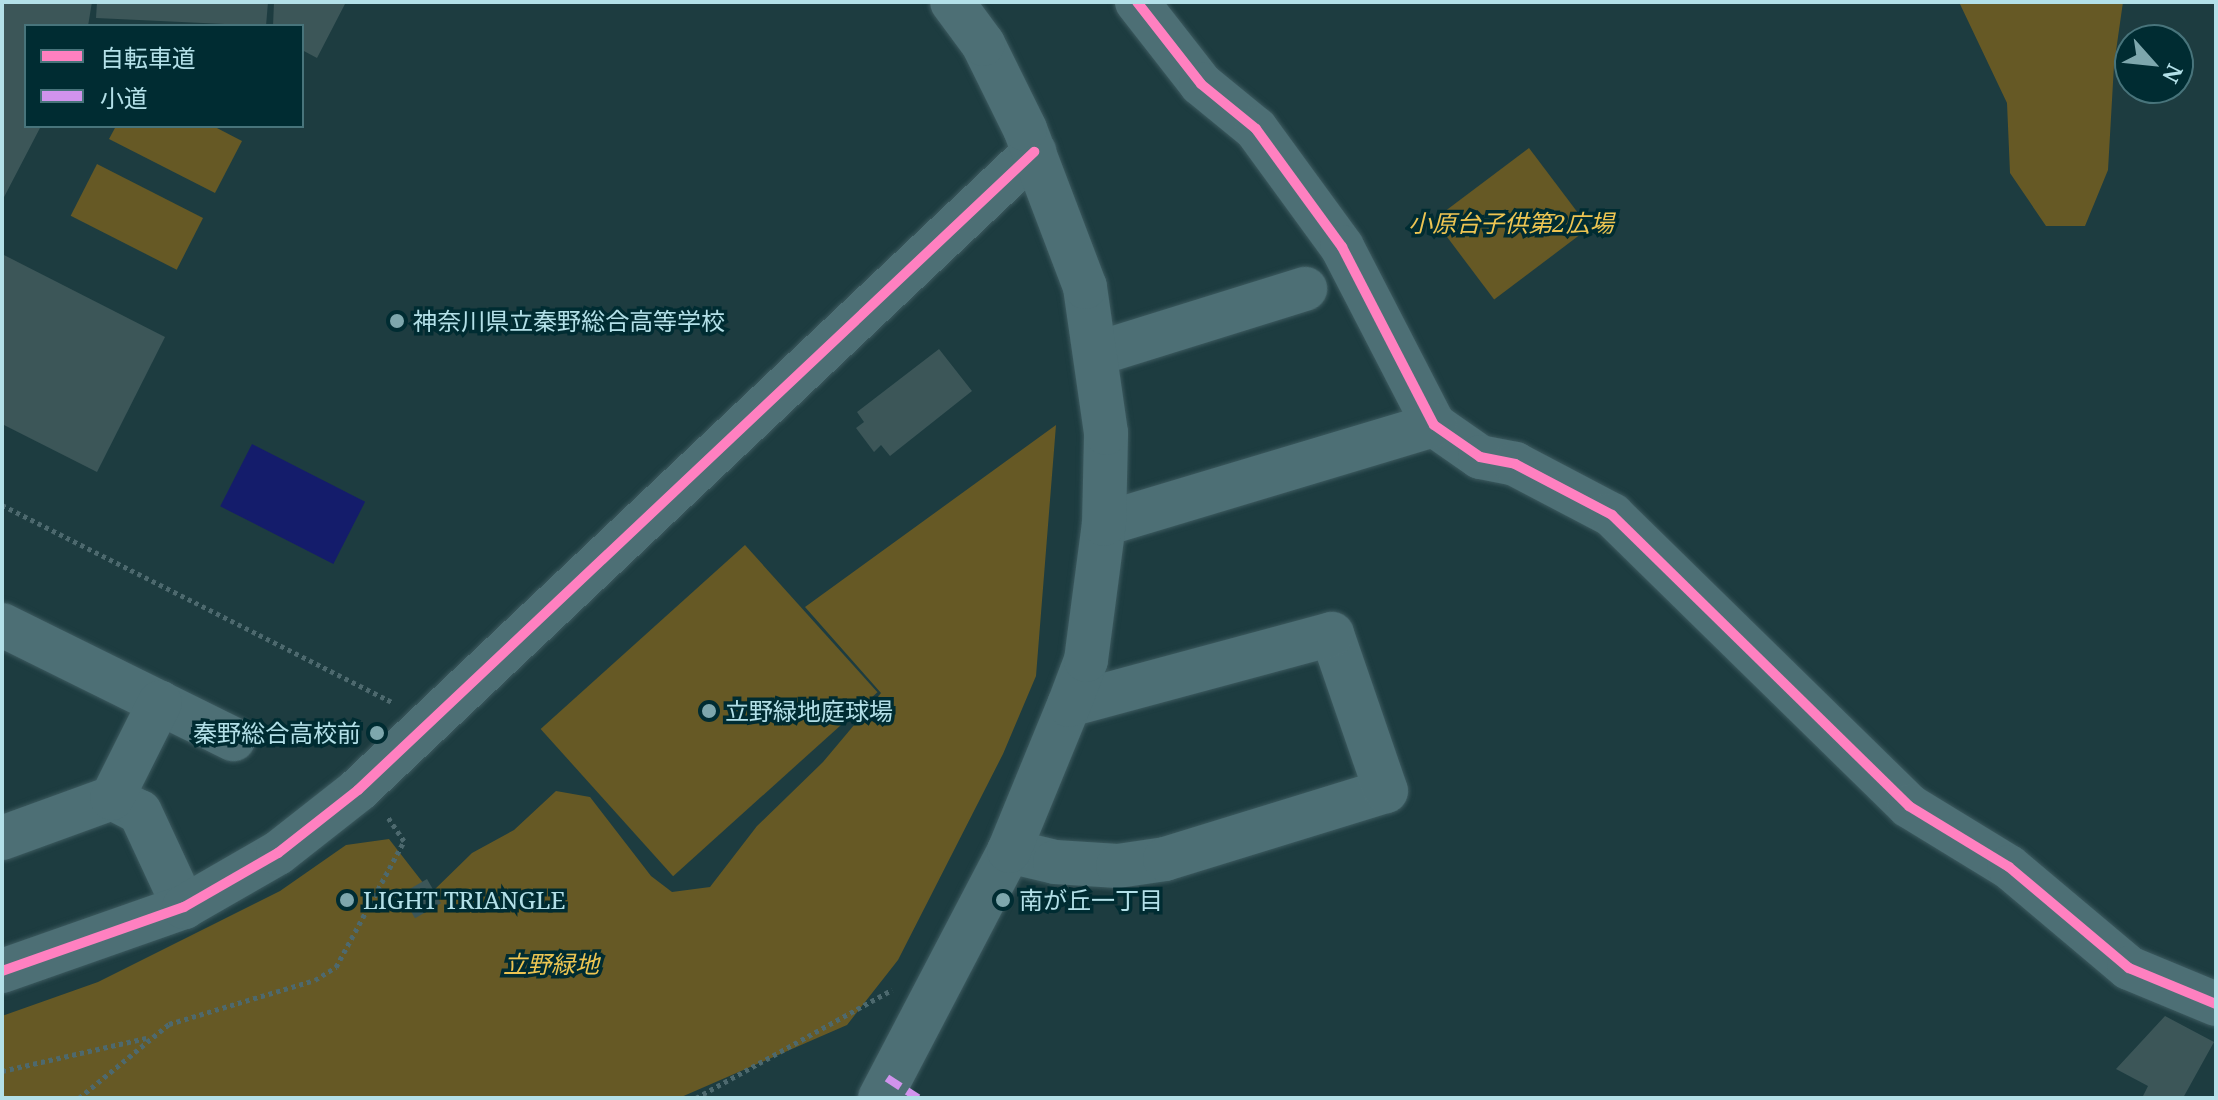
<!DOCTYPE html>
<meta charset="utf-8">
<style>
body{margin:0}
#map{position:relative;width:2218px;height:1100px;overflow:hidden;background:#1d3c40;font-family:"Noto Serif","Noto Sans JP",serif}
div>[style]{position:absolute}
.green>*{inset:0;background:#665925;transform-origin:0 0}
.water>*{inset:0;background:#141c6b;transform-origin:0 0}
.building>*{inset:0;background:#3c5658;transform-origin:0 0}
.path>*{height:5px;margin-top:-2.5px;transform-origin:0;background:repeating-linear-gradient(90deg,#4d696e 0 4px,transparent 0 8px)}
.roads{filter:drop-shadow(0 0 2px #3d5a5f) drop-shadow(0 0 2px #3d5a5f)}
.minor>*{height:44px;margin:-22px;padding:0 22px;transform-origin:22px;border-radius:22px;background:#4d6f75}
.quiet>*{height:8px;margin-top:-4px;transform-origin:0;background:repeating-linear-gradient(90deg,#d193ec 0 16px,transparent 0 24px)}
.cycleway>*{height:10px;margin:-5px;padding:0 5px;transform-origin:5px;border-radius:5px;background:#ff80c0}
.dots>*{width:22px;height:22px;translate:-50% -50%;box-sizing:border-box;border:4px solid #002c32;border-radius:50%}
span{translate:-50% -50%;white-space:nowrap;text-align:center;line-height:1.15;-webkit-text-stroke:7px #002c32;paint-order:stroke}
.park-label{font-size:24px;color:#edc552;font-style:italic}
.poi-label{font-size:24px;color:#b3e0e8}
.left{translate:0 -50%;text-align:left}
.right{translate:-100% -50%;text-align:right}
.frame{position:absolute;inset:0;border:4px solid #b3e0e8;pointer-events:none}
.legend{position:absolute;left:24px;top:24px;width:280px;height:104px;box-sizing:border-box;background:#002c32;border:2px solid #48747b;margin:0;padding:10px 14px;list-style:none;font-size:24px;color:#b3e0e8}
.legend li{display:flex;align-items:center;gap:16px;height:40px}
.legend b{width:40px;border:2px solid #48747b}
.north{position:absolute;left:2114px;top:24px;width:80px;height:80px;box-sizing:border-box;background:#002c32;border:2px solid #48747b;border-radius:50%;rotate:117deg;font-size:22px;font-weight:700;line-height:32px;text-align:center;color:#b3e0e8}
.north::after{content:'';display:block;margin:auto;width:28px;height:36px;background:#7ea7ad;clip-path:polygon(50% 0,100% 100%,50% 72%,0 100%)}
</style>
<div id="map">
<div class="green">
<div style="clip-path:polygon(1959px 2px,2123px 2px,2114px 65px,2108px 170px,2085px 226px,2046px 226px,2010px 173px,2007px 103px)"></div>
<div style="clip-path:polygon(116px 126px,213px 126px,242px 141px,215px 193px,109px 139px)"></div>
<div style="left:1529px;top:148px;width:100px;height:119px;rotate:53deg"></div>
<div style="left:97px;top:164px;width:119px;height:58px;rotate:27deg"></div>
<div style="clip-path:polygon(1056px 425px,1036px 676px,1003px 754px,898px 960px,847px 1025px,679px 1098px,2px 1098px,2px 1016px,98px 982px,280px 891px,346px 845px,389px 839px,431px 893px,472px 853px,514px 830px,556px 791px,590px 797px,651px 876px,672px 892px,710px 887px,757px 826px,823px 762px,881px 693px,805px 607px)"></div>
<div style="left:745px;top:545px;width:198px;height:275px;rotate:48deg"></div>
</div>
<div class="water">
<div style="left:252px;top:444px;width:127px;height:70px;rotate:27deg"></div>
</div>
<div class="building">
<div style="clip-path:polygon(2px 2px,92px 2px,88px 26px,26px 26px,26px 126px,41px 126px,2px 201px)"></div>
<div style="clip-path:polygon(97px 2px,268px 2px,266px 26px,96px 18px)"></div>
<div style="clip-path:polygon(274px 2px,346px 2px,317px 58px,302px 50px,302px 26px,273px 26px)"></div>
<div style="clip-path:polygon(2px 254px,165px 337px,97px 472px,2px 424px)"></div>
<div style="clip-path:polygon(939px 349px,972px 391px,890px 456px,881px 445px,874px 452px,856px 428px,864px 422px,857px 412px)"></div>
<div style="left:427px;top:879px;width:28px;height:30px;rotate:60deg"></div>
<div style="clip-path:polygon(2165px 1016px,2214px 1042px,2183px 1098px,2142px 1098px,2148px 1086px,2116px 1069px)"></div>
</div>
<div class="path">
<div style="left:2px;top:505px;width:439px;rotate:26.8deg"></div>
<div style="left:2px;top:1071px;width:148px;rotate:-12.9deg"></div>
<div style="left:79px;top:1098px;width:117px;rotate:-39.4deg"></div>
<div style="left:169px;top:1024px;width:152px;rotate:-16.8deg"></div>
<div style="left:315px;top:980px;width:25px;rotate:-32deg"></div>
<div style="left:336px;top:967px;width:143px;rotate:-61.6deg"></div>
<div style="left:404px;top:841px;width:30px;rotate:-124deg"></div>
<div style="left:696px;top:1098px;width:224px;rotate:-28.9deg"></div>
</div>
<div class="roads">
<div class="minor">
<div style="left:1137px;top:2px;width:104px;rotate:52deg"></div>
<div style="left:1201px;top:84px;width:71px;rotate:39.3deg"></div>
<div style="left:1256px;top:129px;width:146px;rotate:53.9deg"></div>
<div style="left:1342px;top:247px;width:200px;rotate:62.7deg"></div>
<div style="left:1434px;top:425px;width:56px;rotate:34.8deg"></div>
<div style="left:1480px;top:457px;width:36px;rotate:11deg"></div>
<div style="left:1515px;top:464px;width:110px;rotate:27.7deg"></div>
<div style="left:1612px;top:515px;width:416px;rotate:44.4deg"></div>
<div style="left:1909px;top:806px;width:117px;rotate:31.4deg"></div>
<div style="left:2009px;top:867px;width:157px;rotate:40.1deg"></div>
<div style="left:2129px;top:968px;width:94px;rotate:22.5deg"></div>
<div style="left:1099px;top:353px;width:216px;rotate:-17.3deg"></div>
<div style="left:1104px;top:524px;width:345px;rotate:-16.7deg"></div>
<div style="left:2px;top:625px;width:258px;rotate:26.3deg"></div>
<div style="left:112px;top:798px;width:31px;rotate:27deg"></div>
<div style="left:140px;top:812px;width:105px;rotate:65.1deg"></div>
<div style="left:2px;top:838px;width:117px;rotate:-20deg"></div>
<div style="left:112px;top:798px;width:107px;rotate:-63.4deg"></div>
<div style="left:1009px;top:851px;width:47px;rotate:13.4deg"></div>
<div style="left:1055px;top:862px;width:63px;rotate:3.6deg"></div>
<div style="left:1118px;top:866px;width:48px;rotate:-8.5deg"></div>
<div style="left:1165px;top:859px;width:231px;rotate:-17.1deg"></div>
<div style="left:1386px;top:791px;width:166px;rotate:-109deg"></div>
<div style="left:1332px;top:634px;width:272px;rotate:164.9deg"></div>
<div style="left:2px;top:971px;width:193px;rotate:-19.4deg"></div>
<div style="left:184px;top:907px;width:108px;rotate:-29.9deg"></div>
<div style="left:278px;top:853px;width:102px;rotate:-38.2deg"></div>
<div style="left:358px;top:790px;width:930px;rotate:-43.34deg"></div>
<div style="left:880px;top:1098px;width:279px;rotate:-62.4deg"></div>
<div style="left:1009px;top:851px;width:158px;rotate:-67.7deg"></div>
<div style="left:1069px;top:705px;width:48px;rotate:-69.3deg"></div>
<div style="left:1086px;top:660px;width:137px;rotate:-82.5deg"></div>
<div style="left:1104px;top:524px;width:91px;rotate:-88.7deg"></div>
<div style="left:1106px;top:433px;width:148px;rotate:-98.2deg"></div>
<div style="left:1085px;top:287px;width:169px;rotate:-110.8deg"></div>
<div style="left:1025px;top:129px;width:95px;rotate:-116.3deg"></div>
<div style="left:983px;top:44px;width:52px;rotate:-126.4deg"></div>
</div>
</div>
<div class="quiet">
<div style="left:887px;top:1078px;width:37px;rotate:33deg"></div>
</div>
<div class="cycleway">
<div style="left:1137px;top:2px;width:104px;rotate:52deg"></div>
<div style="left:1201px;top:84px;width:71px;rotate:39.3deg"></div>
<div style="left:1256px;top:129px;width:146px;rotate:53.9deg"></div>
<div style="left:1342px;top:247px;width:200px;rotate:62.7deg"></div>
<div style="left:1434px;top:425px;width:56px;rotate:34.8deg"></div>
<div style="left:1480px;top:457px;width:36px;rotate:11deg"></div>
<div style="left:1515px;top:464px;width:110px;rotate:27.7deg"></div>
<div style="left:1612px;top:515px;width:416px;rotate:44.4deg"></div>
<div style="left:1909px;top:806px;width:117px;rotate:31.4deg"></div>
<div style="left:2009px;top:867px;width:157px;rotate:40.1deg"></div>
<div style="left:2129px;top:968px;width:94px;rotate:22.5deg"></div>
<div style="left:2px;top:971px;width:193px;rotate:-19.4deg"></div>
<div style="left:184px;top:907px;width:108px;rotate:-29.9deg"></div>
<div style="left:278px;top:853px;width:102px;rotate:-38.2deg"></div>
<div style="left:358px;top:790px;width:930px;rotate:-43.34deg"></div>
</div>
<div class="dots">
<div style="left:397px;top:321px;background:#7ea7ad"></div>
<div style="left:709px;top:711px;background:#7ea7ad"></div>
<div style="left:377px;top:733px;background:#7ea7ad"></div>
<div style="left:347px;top:900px;background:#7ea7ad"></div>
<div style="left:1003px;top:900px;background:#7ea7ad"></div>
</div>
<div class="park-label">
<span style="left:1511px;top:223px">小原台子供第2広場</span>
<span style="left:551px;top:964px">立野緑地</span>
</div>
<div class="poi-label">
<span class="left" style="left:413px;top:321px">神奈川県立秦野総合高等学校</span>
<span class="left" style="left:725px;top:711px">立野緑地庭球場</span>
<span class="right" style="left:361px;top:733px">秦野総合高校前</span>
<span class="left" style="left:363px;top:900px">LIGHT TRIANGLE</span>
<span class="left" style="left:1019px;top:900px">南が丘一丁目</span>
</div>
<div class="frame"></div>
<ul class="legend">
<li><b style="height:10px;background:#ff80c0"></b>自転車道</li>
<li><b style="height:10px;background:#d193ec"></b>小道</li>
</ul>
<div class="north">N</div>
</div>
